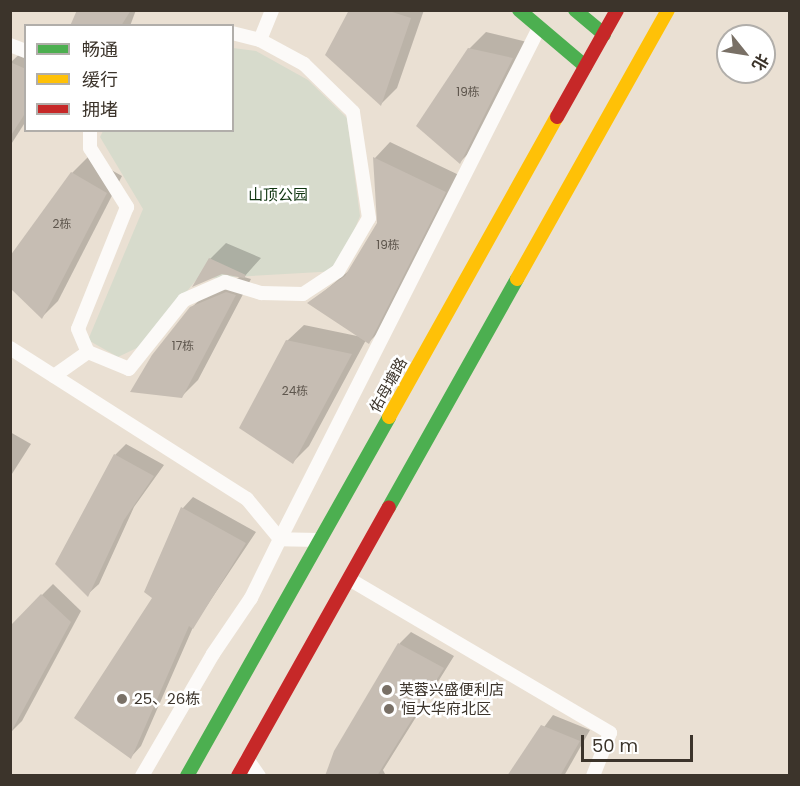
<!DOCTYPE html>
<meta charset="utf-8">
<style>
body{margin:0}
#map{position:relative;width:800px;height:786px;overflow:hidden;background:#eae0d3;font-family:Poppins,"Noto Sans SC",sans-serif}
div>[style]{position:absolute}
.green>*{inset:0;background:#d7dbcc}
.shadow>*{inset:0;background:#0003}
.building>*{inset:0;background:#c6bdb3}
.street>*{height:14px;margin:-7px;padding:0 7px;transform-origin:7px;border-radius:7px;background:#fcfaf8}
.fast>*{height:14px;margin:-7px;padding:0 7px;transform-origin:7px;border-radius:7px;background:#4caf50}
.slow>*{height:14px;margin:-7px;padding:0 7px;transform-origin:7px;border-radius:7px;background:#ffc107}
.jam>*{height:14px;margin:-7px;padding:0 7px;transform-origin:7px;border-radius:7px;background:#c62828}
.dots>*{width:16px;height:16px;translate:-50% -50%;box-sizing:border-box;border:3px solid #fff;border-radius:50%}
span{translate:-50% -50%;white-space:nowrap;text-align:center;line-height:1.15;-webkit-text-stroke:5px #fff;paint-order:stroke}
.number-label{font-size:12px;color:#5e564d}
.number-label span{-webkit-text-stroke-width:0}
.park-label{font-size:15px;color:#0e340f}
.street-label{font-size:15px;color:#3c342b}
.poi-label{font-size:15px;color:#3c342b}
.left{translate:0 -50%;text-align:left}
.frame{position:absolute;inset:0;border:12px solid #3c342b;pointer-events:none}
.legend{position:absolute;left:24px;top:24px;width:210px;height:108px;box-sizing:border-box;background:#fff;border:2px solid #b1aeaa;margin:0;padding:8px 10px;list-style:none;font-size:18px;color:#3c342b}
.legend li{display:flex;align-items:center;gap:12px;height:30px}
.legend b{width:30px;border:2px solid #b1aeaa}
.north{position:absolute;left:716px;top:24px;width:60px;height:60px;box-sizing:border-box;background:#fff;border:2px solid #b1aeaa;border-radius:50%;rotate:120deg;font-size:16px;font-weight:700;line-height:24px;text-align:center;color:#3c342b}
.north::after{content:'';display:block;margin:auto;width:21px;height:27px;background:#797066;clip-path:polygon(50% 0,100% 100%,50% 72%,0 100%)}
.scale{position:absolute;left:581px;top:735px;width:112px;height:27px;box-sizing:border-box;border:3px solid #3c342b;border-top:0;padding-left:8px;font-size:18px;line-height:21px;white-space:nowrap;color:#3c342b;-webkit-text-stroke:4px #fff;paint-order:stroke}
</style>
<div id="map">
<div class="green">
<div style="clip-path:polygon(233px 48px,256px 51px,308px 80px,347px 118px,360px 216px,338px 271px,197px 279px,143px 345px,118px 357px,88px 340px,143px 209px,100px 137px,103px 131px,232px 130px)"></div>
</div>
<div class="shadow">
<div style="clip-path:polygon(79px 10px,136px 10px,130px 26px,71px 26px)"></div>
<div style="clip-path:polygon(350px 10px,424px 10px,397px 88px,381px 104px)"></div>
<div style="clip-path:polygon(486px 32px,527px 42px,476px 146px,460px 162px,469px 49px)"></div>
<div style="clip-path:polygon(26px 48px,26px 121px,10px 146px,10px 63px)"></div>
<div style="clip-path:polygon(390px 142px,461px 176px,385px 326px,369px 342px,366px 340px,309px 446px,293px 462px,287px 341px,304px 325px,362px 337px,310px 303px,351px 269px,378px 223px,375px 158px)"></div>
<div style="clip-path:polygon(88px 157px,122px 176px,58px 301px,42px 317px,72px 173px)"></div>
<div style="clip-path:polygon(226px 243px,261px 258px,244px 277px,251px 279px,198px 380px,181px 397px,191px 308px,208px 292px,242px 276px,210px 259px)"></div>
<div style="clip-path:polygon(10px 432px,31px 444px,10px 477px)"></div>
<div style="clip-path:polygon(126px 444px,164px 465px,134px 507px,99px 584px,88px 594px,115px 455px)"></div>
<div style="clip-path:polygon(193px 497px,256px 532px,194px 625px,141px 746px,131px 757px,154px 598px,145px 592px,183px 508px)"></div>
<div style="clip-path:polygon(53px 584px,81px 611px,22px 721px,11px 732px,42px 595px)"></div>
<div style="clip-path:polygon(411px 632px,454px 656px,383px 770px,386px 776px,326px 776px,335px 752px,400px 643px)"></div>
<div style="clip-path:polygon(553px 715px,590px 730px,564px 776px,508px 776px)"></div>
</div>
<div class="building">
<div style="clip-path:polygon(77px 10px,131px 10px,121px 26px,70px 26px)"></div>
<div style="clip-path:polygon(349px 10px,386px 10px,411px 18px,381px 106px,325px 55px)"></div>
<div style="clip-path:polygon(468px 48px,513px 58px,460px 164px,416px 126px)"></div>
<div style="clip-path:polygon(10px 62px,26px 69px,26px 112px,10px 137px)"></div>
<div style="clip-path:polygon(373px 157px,446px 192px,369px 344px,307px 303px,345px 276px,377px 223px)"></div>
<div style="clip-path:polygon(71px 172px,107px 193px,42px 319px,10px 288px,10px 256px)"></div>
<div style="clip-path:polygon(209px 258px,246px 275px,244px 278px,222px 274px,192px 287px)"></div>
<div style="clip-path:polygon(226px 292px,236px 295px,182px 398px,130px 392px,152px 355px,190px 307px)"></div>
<div style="clip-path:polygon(286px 340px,352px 354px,293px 464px,239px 428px)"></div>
<div style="clip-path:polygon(114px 454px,154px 476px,124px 520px,88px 597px,55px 564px)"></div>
<div style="clip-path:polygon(181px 507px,246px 543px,193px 629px,189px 626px,131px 759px,74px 718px,152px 598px,144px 592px)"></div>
<div style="clip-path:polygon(41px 594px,71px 622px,10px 734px,10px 626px)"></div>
<div style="clip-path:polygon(398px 643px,444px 668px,377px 776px,325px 776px,334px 751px)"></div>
<div style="clip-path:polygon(541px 725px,580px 741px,560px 776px,507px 776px)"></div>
</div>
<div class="street">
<div style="left:232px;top:33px;width:29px;rotate:14deg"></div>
<div style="left:10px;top:45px;width:17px;rotate:21deg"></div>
<div style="left:90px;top:130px;width:18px;rotate:90deg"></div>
<div style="left:90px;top:148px;width:70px;rotate:57.9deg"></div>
<div style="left:127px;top:207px;width:131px;rotate:111.9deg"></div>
<div style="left:78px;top:329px;width:25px;rotate:67deg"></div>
<div style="left:88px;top:352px;width:44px;rotate:22.5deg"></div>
<div style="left:129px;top:369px;width:88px;rotate:-51.4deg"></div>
<div style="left:184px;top:300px;width:45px;rotate:-23.7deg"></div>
<div style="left:225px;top:282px;width:38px;rotate:17deg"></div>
<div style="left:261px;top:293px;width:42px;rotate:1.4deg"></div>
<div style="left:303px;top:294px;width:42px;rotate:-33.3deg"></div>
<div style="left:338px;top:271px;width:61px;rotate:-59.7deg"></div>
<div style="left:369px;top:218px;width:107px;rotate:-98.6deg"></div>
<div style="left:353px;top:112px;width:69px;rotate:-135.6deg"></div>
<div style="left:304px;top:64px;width:50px;rotate:-151.4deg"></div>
<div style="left:260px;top:40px;width:32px;rotate:-68deg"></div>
<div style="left:10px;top:348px;width:281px;rotate:32.5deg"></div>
<div style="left:247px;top:499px;width:52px;rotate:50.5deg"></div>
<div style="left:280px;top:539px;width:66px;rotate:116.2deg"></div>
<div style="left:251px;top:598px;width:68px;rotate:124.2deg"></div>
<div style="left:213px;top:654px;width:141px;rotate:120.2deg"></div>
<div style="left:54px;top:376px;width:42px;rotate:-35.2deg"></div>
<div style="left:319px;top:540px;width:39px;rotate:-179deg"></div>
<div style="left:280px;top:539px;width:573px;rotate:-63.12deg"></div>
<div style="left:349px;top:579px;width:303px;rotate:30.5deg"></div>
<div style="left:610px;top:733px;width:46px;rotate:111.6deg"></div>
<div style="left:247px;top:759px;width:21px;rotate:55deg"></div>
</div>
<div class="fast">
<div style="left:519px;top:10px;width:87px;rotate:40.3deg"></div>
<div style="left:575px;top:10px;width:38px;rotate:40deg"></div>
<div style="left:389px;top:507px;width:261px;rotate:-60.7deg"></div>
<div style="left:187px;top:776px;width:412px;rotate:-60.6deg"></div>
</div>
<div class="slow">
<div style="left:517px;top:279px;width:308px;rotate:-60.7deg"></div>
<div style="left:389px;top:417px;width:344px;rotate:-60.8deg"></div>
</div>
<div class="jam">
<div style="left:557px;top:117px;width:123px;rotate:-60.7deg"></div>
<div style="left:238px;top:776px;width:308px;rotate:-60.7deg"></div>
</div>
<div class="dots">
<div style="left:387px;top:690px;background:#797066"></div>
<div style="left:122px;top:699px;background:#797066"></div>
<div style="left:389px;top:709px;background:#797066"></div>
</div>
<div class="number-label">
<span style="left:468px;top:92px">19栋</span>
<span style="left:62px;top:224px">2栋</span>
<span style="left:388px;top:245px">19栋</span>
<span style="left:183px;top:346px">17栋</span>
<span style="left:295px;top:391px">24栋</span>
</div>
<div class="park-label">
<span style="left:278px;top:195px">山顶公园</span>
</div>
<div class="street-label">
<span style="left:388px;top:385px;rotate:-61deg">佑母塘路</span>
</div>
<div class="poi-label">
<span class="left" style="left:399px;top:690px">芙蓉兴盛便利店</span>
<span class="left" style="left:134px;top:699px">25、26栋</span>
<span class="left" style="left:401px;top:709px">恒大华府北区</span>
</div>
<div class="frame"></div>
<ul class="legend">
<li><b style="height:8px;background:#4caf50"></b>畅通</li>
<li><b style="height:8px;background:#ffc107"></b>缓行</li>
<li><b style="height:8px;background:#c62828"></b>拥堵</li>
</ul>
<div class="north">北</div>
<div class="scale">50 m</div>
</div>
